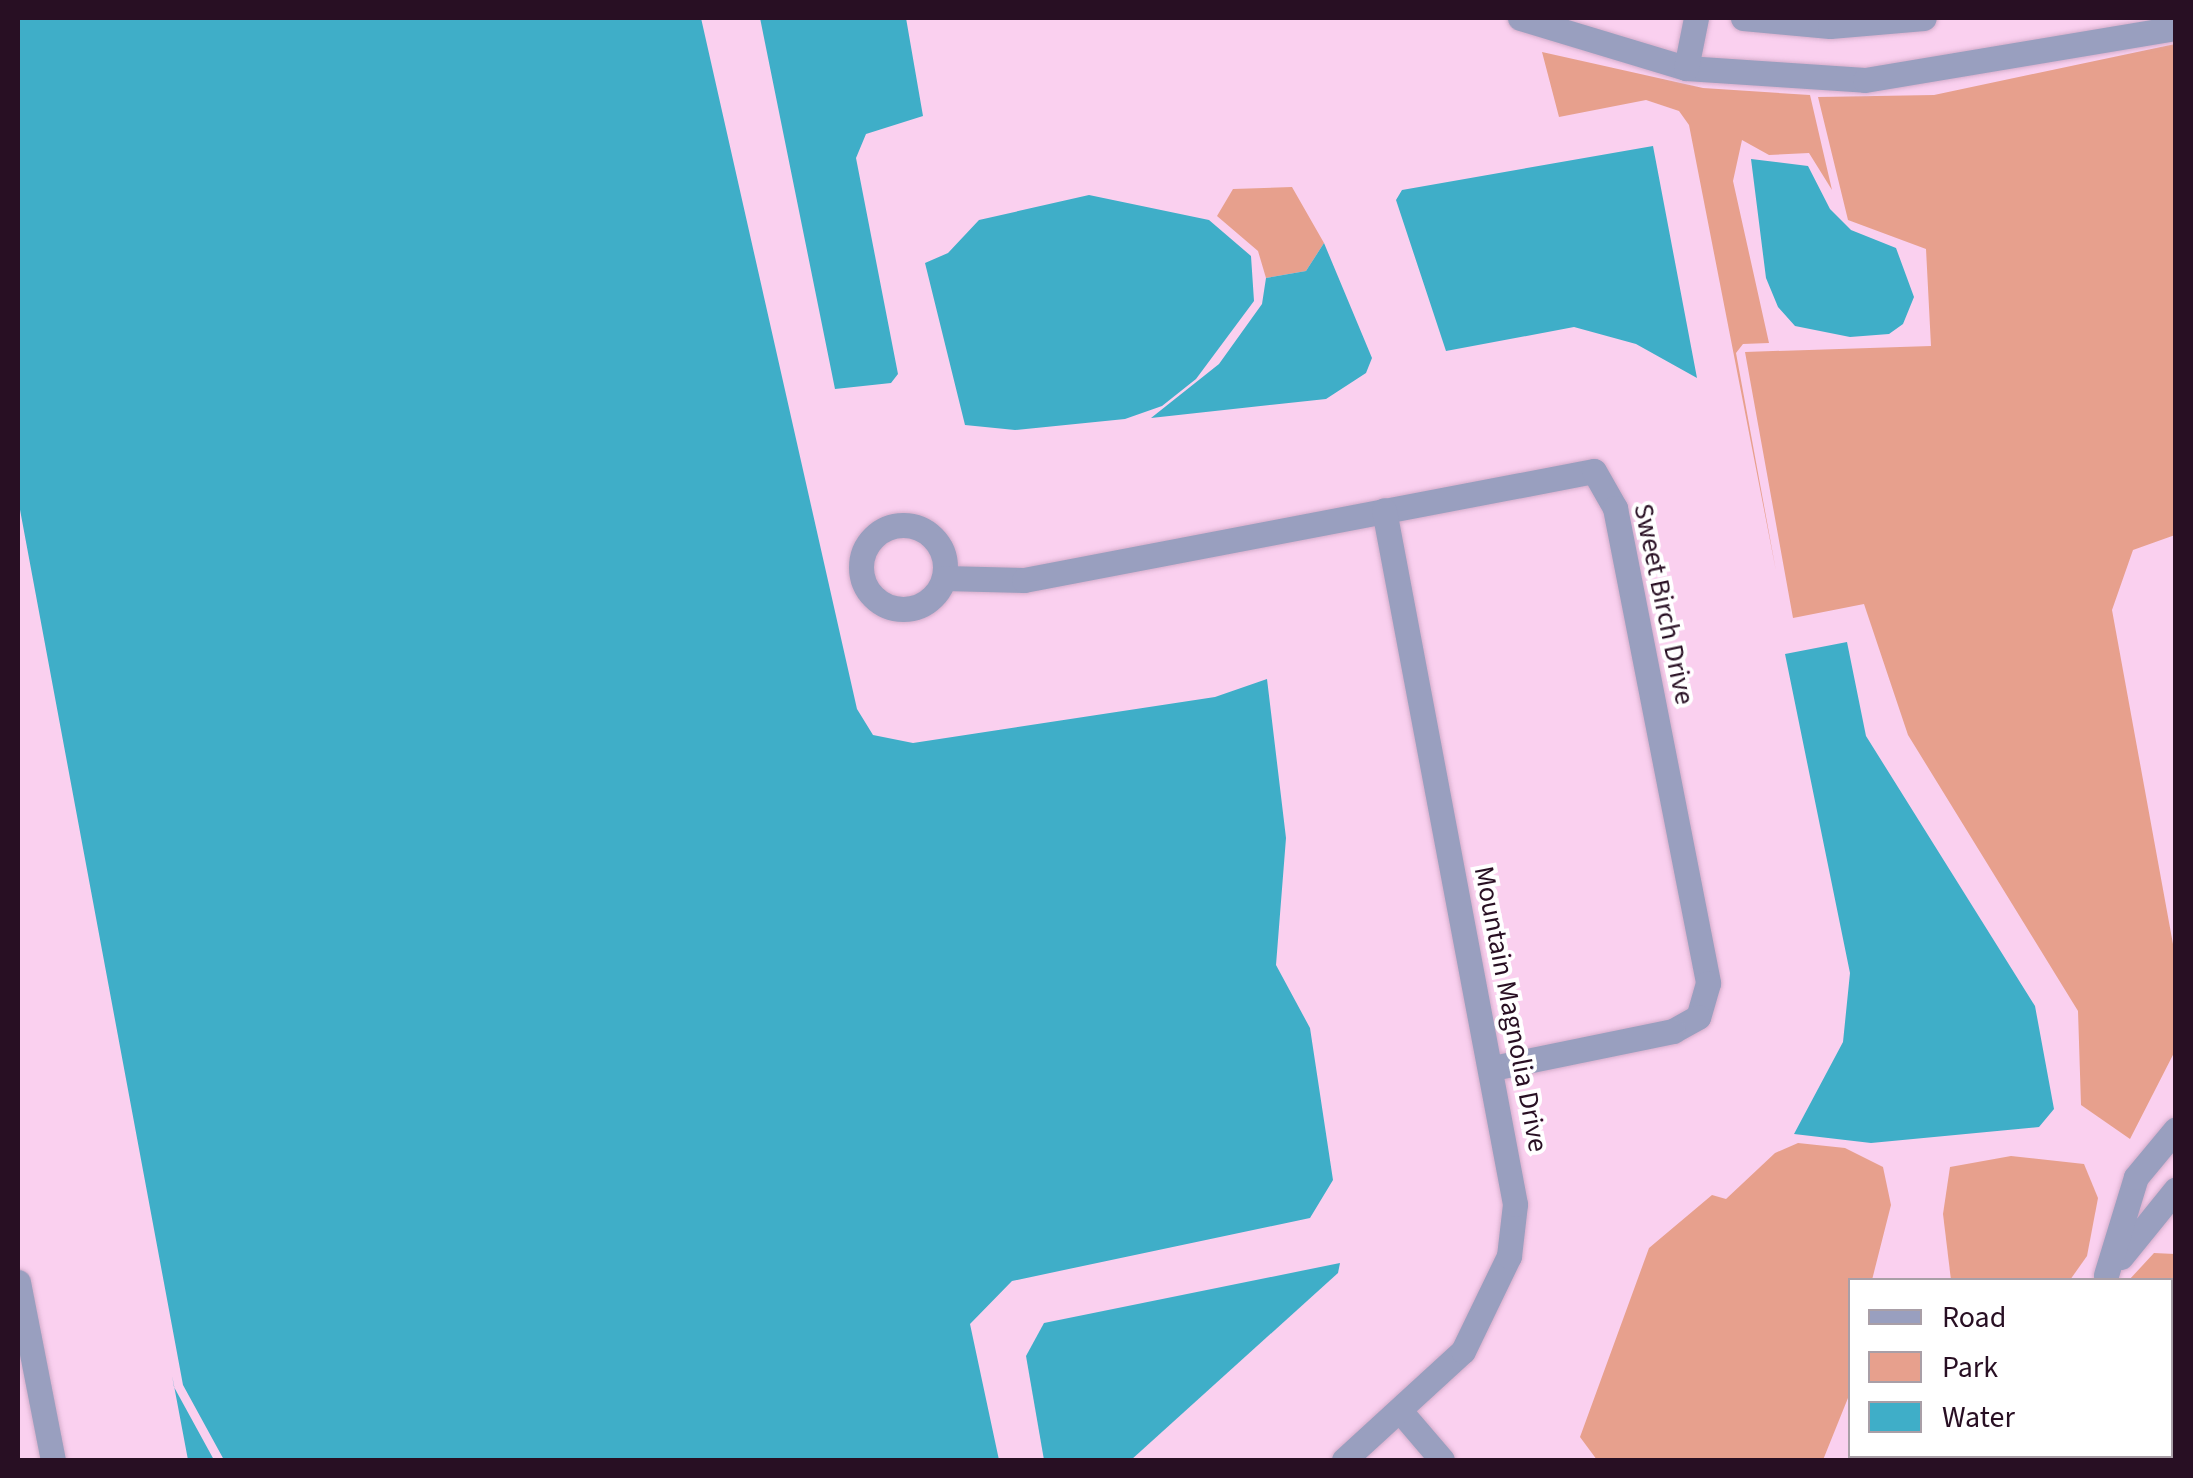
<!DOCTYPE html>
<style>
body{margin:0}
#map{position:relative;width:2193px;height:1478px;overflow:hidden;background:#fad0ef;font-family:"Source Sans 3",sans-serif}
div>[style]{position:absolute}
.green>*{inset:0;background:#e7a08d}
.water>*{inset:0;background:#3faec8}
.roads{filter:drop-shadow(0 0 2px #d4adca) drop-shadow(0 0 2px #d4adca)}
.minor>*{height:25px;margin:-12.5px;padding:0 12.5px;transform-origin:12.5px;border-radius:12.5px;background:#999fbf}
.minor>.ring{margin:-12.5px;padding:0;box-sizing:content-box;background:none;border:25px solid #999fbf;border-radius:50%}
span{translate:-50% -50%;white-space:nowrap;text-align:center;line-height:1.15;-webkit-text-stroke:8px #fff;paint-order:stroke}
.street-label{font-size:28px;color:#280f23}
.frame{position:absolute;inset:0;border:20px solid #280f23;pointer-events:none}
.legend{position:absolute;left:1848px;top:1278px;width:325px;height:180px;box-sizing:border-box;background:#fff;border:2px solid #a99fa7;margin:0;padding:12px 18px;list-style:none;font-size:30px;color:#280f23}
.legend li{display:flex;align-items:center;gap:20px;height:50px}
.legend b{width:50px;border:2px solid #a99fa7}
</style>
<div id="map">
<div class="green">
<div style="clip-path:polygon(2175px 44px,2175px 535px,2133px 550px,2112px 610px,2175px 955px,2176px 1049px,2130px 1139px,2081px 1105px,2078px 1011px,1908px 735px,1864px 604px,1793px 618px,1745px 352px,1931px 346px,1926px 249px,1848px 220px,1818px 97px,1934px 95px)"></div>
<div style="clip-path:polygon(1542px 52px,1703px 88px,1810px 95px,1832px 190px,1809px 153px,1769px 155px,1742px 140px,1733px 181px,1769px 343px,1743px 344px,1736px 353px,1776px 571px,1689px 125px,1679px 111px,1646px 100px,1559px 117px)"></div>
<div style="clip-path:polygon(1292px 187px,1324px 243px,1306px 271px,1266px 278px,1258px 251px,1217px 216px,1233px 189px)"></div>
<div style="clip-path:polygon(1798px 1143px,1845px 1148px,1883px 1167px,1891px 1205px,1872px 1280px,1850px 1280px,1850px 1393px,1823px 1460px,1597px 1460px,1580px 1437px,1649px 1248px,1712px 1195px,1726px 1199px,1775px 1153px)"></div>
<div style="clip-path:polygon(2011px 1156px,2084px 1164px,2098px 1198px,2087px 1256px,2070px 1280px,1951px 1280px,1943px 1214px,1950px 1167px)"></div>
<div style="clip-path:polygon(2154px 1253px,2175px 1254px,2175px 1460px,2051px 1460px,2170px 1456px,2170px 1280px,2129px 1280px)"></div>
</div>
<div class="water">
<div style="clip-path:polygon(18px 18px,701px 18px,857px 709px,873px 735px,913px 743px,1215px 697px,1267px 679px,1286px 838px,1276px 965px,1310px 1028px,1333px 1180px,1310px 1218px,1012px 1281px,970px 1324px,999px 1460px,224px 1460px,183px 1385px,18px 499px)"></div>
<div style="clip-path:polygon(760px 18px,906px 18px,923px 116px,866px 134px,856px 158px,898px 374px,891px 383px,835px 389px)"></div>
<div style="clip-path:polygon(1653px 146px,1697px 378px,1636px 344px,1574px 327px,1446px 351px,1396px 200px,1402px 190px)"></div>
<div style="clip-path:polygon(1751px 159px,1808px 166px,1830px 209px,1851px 230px,1896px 248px,1914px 297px,1903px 324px,1889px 334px,1850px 337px,1795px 326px,1778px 307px,1766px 278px)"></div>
<div style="clip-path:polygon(1089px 195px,1209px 220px,1251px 256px,1254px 301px,1196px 379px,1162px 406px,1125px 419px,1015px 430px,965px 425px,925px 263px,948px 253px,979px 220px)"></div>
<div style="clip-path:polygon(1324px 243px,1372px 358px,1366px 373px,1326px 399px,1151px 418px,1219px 364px,1262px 304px,1266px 278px,1306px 271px)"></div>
<div style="clip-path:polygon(1847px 642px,1866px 736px,2035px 1006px,2054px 1109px,2039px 1127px,1871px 1143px,1794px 1134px,1843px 1042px,1850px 973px,1785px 654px)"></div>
<div style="clip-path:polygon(1340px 1263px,1338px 1273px,1131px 1460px,1044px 1460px,1026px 1356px,1044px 1323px)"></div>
<div style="clip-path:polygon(172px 1375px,174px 1387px,214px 1460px,188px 1460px)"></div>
</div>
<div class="roads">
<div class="minor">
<div style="left:1520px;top:18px;width:173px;rotate:16.8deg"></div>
<div style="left:1686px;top:68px;width:179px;rotate:3.8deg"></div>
<div style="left:1865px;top:80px;width:315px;rotate:-9.5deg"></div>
<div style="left:1743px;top:18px;width:87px;rotate:5.3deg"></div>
<div style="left:1830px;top:26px;width:94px;rotate:-4.9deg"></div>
<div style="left:1686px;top:68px;width:51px;rotate:-78.7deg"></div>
<div class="ring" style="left:861px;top:525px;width:59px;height:59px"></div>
<div style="left:944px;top:578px;width:80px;rotate:1.4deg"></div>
<div style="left:1024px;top:580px;width:580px;rotate:-10.83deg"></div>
<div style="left:1594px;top:471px;width:43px;rotate:60.4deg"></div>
<div style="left:1615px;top:508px;width:484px;rotate:78.9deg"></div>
<div style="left:1708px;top:983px;width:35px;rotate:106deg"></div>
<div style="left:1698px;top:1017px;width:29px;rotate:151deg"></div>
<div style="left:1673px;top:1031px;width:184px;rotate:168.4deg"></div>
<div style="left:2121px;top:1257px;width:87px;rotate:-51deg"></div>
<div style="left:2106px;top:1275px;width:102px;rotate:-73deg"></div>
<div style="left:2136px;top:1177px;width:62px;rotate:-50.2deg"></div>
<div style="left:18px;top:1282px;width:181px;rotate:78.9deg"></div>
<div style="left:1401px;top:1412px;width:63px;rotate:49.5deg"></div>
<div style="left:1344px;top:1460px;width:161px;rotate:-42.5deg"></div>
<div style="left:1463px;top:1351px;width:106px;rotate:-64.2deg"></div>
<div style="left:1509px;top:1256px;width:52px;rotate:-83.4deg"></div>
<div style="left:1515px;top:1204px;width:706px;rotate:-100.69deg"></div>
<div style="left:1947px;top:1460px;width:6px;rotate:-45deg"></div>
</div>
</div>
<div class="street-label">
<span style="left:1664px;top:604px;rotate:78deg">Sweet Birch Drive</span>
<span style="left:1511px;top:1009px;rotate:79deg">Mountain Magnolia Drive</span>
</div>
<div class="frame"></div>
<ul class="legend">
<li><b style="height:12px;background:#999fbf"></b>Road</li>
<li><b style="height:28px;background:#e7a08d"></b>Park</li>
<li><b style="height:28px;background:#3faec8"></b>Water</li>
</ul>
</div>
